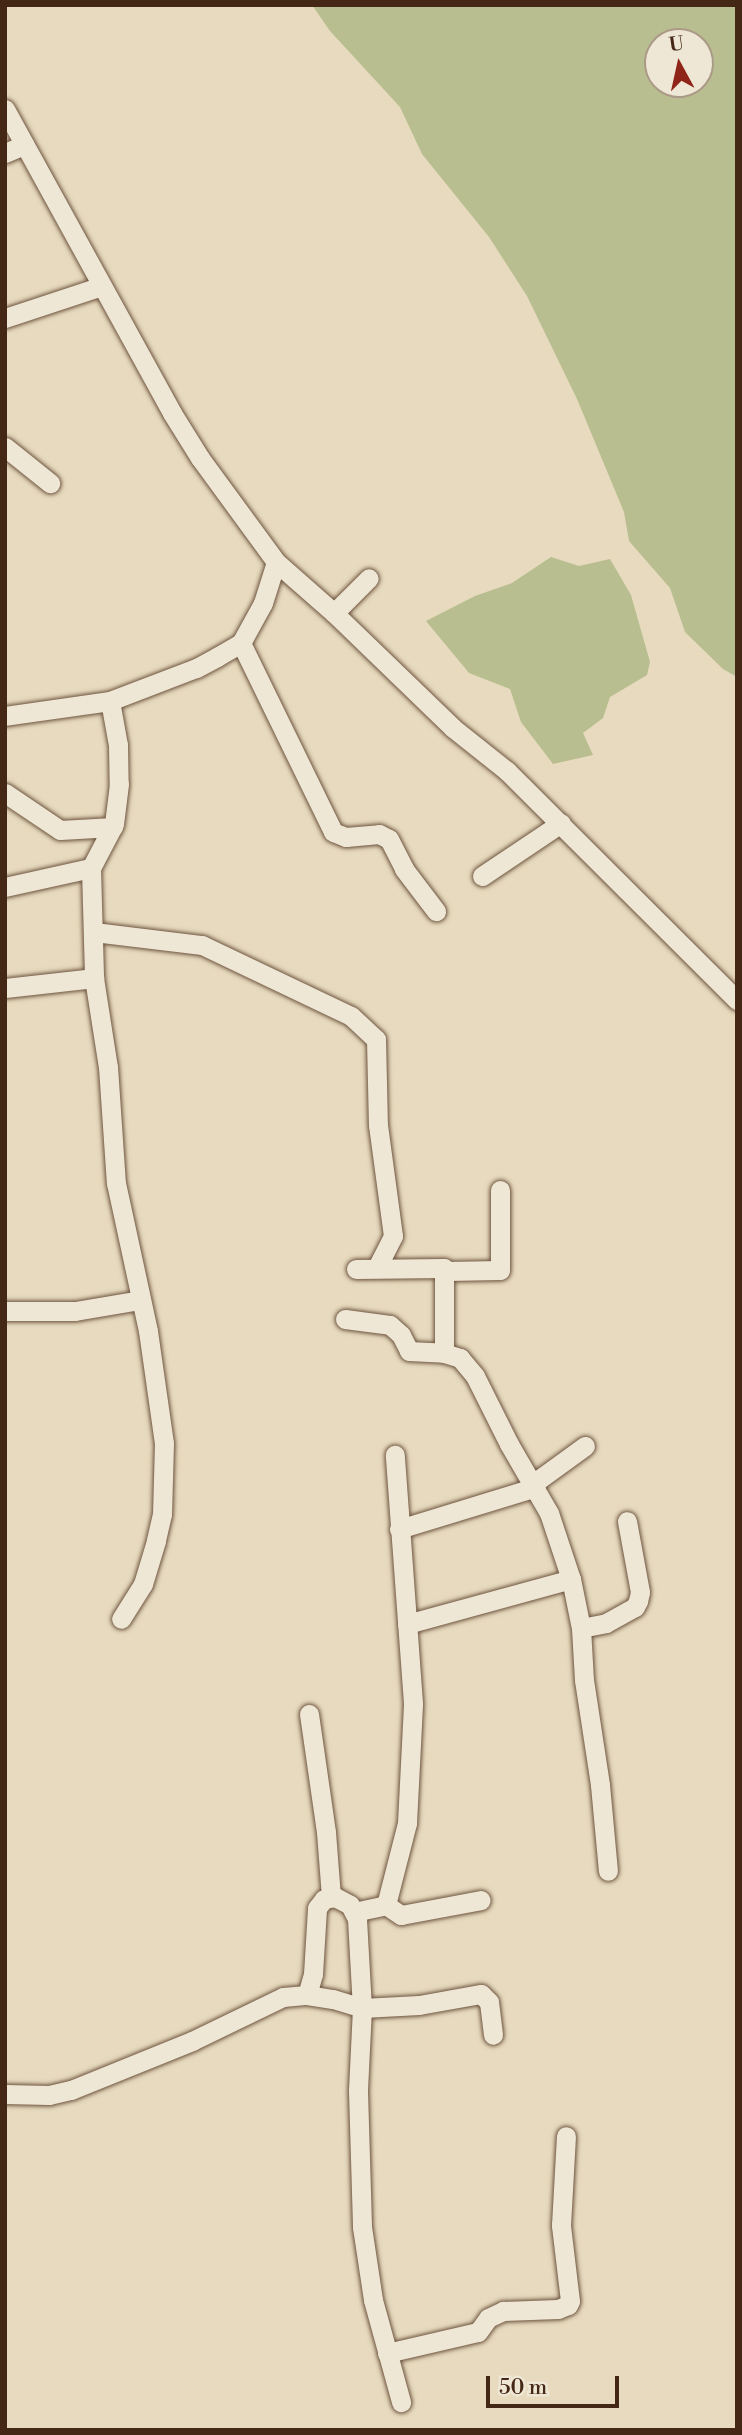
<!DOCTYPE html>
<style>
body{margin:0}
#map{position:relative;width:742px;height:2435px;overflow:hidden;background:#e7dabe;font-family:"Libre Bodoni",serif}
div>[style]{position:absolute}
.green>*{inset:0;background:#b8be8f}
.roads{filter:drop-shadow(0 0 2px #6e543f) drop-shadow(0 0 2px #6e543f)}
.minor>*{height:19px;margin:-9.5px;padding:0 9.5px;transform-origin:9.5px;border-radius:9.5px;background:#efe7d5}
span{translate:-50% -50%;white-space:nowrap;text-align:center;line-height:1.15;-webkit-text-stroke:7px #efe7d5;paint-order:stroke}
.frame{position:absolute;inset:0;border:7px solid #452715;pointer-events:none}
.north{position:absolute;left:644px;top:28px;width:70px;height:70px;box-sizing:border-box;background:#efe7d5;border:2px solid #ab9a88;border-radius:50%;rotate:352deg;font-size:19px;font-weight:700;line-height:28px;text-align:center;color:#452715}
.north::after{content:'';display:block;margin:auto;width:24px;height:32px;background:#8f2418;clip-path:polygon(50% 0,100% 100%,50% 72%,0 100%)}
.scale{position:absolute;left:486px;top:2376px;width:133px;height:32px;box-sizing:border-box;border:4px solid #452715;border-top:0;padding-left:9px;font-size:21px;line-height:24px;white-space:nowrap;color:#452715;-webkit-text-stroke:5px #efe7d5;paint-order:stroke}
</style>
<div id="map">
<div class="green">
<div style="clip-path:polygon(evenodd,312px 5px,737px 5px,737px 677px,723px 669px,685px 632px,670px 588px,629px 541px,624px 512px,577px 399px,527px 296px,489px 237px,422px 154px,400px 107px,330px 31px,312px 5px,658px 42px,700px 42px,700px 84px,658px 84px,658px 42px)"></div>
<div style="clip-path:polygon(551px 557px,579px 566px,610px 559px,631px 595px,650px 662px,647px 675px,610px 697px,603px 718px,583px 733px,593px 755px,553px 764px,521px 722px,510px 689px,469px 673px,426px 621px,475px 596px,512px 583px)"></div>
</div>
<div class="roads">
<div class="minor">
<div style="left:5px;top:109px;width:347px;rotate:61.2deg"></div>
<div style="left:172px;top:413px;width:53px;rotate:58.1deg"></div>
<div style="left:200px;top:458px;width:129px;rotate:53.8deg"></div>
<div style="left:276px;top:562px;width:43px;rotate:107.6deg"></div>
<div style="left:263px;top:603px;width:46px;rotate:118.8deg"></div>
<div style="left:241px;top:643px;width:28px;rotate:150deg"></div>
<div style="left:217px;top:657px;width:24px;rotate:152deg"></div>
<div style="left:196px;top:668px;width:92px;rotate:159deg"></div>
<div style="left:110px;top:701px;width:106px;rotate:171.9deg"></div>
<div style="left:5px;top:153px;width:21px;rotate:-23deg"></div>
<div style="left:5px;top:318px;width:102px;rotate:-18.3deg"></div>
<div style="left:5px;top:447px;width:58px;rotate:38.7deg"></div>
<div style="left:276px;top:562px;width:77px;rotate:41.3deg"></div>
<div style="left:334px;top:613px;width:165px;rotate:44deg"></div>
<div style="left:453px;top:728px;width:69px;rotate:38.5deg"></div>
<div style="left:507px;top:771px;width:325px;rotate:44.9deg"></div>
<div style="left:334px;top:613px;width:49px;rotate:-45deg"></div>
<div style="left:241px;top:643px;width:210px;rotate:64deg"></div>
<div style="left:333px;top:832px;width:14px;rotate:21deg"></div>
<div style="left:346px;top:837px;width:33px;rotate:-5deg"></div>
<div style="left:379px;top:834px;width:11px;rotate:27deg"></div>
<div style="left:389px;top:839px;width:34px;rotate:63deg"></div>
<div style="left:404px;top:869px;width:53px;rotate:52.7deg"></div>
<div style="left:110px;top:701px;width:45px;rotate:79.7deg"></div>
<div style="left:118px;top:745px;width:39px;rotate:89deg"></div>
<div style="left:119px;top:784px;width:40px;rotate:97.1deg"></div>
<div style="left:114px;top:824px;width:50px;rotate:117.6deg"></div>
<div style="left:91px;top:868px;width:110px;rotate:88.4deg"></div>
<div style="left:94px;top:978px;width:90px;rotate:81.1deg"></div>
<div style="left:108px;top:1067px;width:116px;rotate:86.1deg"></div>
<div style="left:116px;top:1183px;width:151px;rotate:77.8deg"></div>
<div style="left:148px;top:1331px;width:113px;rotate:81.9deg"></div>
<div style="left:164px;top:1443px;width:71px;rotate:91.6deg"></div>
<div style="left:162px;top:1514px;width:28px;rotate:103deg"></div>
<div style="left:156px;top:1541px;width:45px;rotate:106.8deg"></div>
<div style="left:143px;top:1584px;width:41px;rotate:122.2deg"></div>
<div style="left:5px;top:793px;width:66px;rotate:33.9deg"></div>
<div style="left:60px;top:830px;width:53px;rotate:-3.2deg"></div>
<div style="left:482px;top:876px;width:95px;rotate:-33.9deg"></div>
<div style="left:5px;top:887px;width:88px;rotate:-12.5deg"></div>
<div style="left:94px;top:932px;width:109px;rotate:6.9deg"></div>
<div style="left:202px;top:945px;width:165px;rotate:25.5deg"></div>
<div style="left:351px;top:1016px;width:34px;rotate:43deg"></div>
<div style="left:376px;top:1039px;width:86px;rotate:88.7deg"></div>
<div style="left:378px;top:1125px;width:112px;rotate:82.3deg"></div>
<div style="left:393px;top:1236px;width:36px;rotate:117deg"></div>
<div style="left:5px;top:988px;width:90px;rotate:-6.4deg"></div>
<div style="left:356px;top:1269px;width:88px;rotate:-0.7deg"></div>
<div style="left:444px;top:1268px;width:85px;rotate:90deg"></div>
<div style="left:444px;top:1353px;width:17px;rotate:17deg"></div>
<div style="left:460px;top:1358px;width:23px;rotate:50deg"></div>
<div style="left:475px;top:1376px;width:76px;rotate:63.4deg"></div>
<div style="left:509px;top:1444px;width:80px;rotate:59.9deg"></div>
<div style="left:549px;top:1513px;width:70px;rotate:71.6deg"></div>
<div style="left:571px;top:1579px;width:50px;rotate:78.5deg"></div>
<div style="left:581px;top:1628px;width:52px;rotate:86.7deg"></div>
<div style="left:584px;top:1680px;width:106px;rotate:81.3deg"></div>
<div style="left:600px;top:1785px;width:86px;rotate:84.7deg"></div>
<div style="left:446px;top:1271px;width:54px;rotate:-1.1deg"></div>
<div style="left:500px;top:1270px;width:80px;rotate:-90deg"></div>
<div style="left:5px;top:1311px;width:70px"></div>
<div style="left:75px;top:1311px;width:66px;rotate:-9.6deg"></div>
<div style="left:345px;top:1319px;width:45px;rotate:7.6deg"></div>
<div style="left:390px;top:1325px;width:15px;rotate:42deg"></div>
<div style="left:401px;top:1335px;width:18px;rotate:63deg"></div>
<div style="left:409px;top:1351px;width:35px;rotate:3deg"></div>
<div style="left:534px;top:1483px;width:63px;rotate:-36deg"></div>
<div style="left:399px;top:1529px;width:143px;rotate:-17deg"></div>
<div style="left:407px;top:1624px;width:170px;rotate:-15.3deg"></div>
<div style="left:581px;top:1628px;width:25px;rotate:-11deg"></div>
<div style="left:606px;top:1623px;width:33px;rotate:-29deg"></div>
<div style="left:635px;top:1607px;width:7px;rotate:-63deg"></div>
<div style="left:638px;top:1601px;width:9px;rotate:-77deg"></div>
<div style="left:640px;top:1592px;width:72px;rotate:-100.4deg"></div>
<div style="left:309px;top:1714px;width:119px;rotate:81.8deg"></div>
<div style="left:326px;top:1832px;width:65px;rotate:85.6deg"></div>
<div style="left:386px;top:1905px;width:18px;rotate:34deg"></div>
<div style="left:401px;top:1915px;width:81px;rotate:-10.6deg"></div>
<div style="left:354px;top:1912px;width:33px;rotate:-12deg"></div>
<div style="left:386px;top:1905px;width:85px;rotate:-75.6deg"></div>
<div style="left:407px;top:1823px;width:120px;rotate:-87.1deg"></div>
<div style="left:413px;top:1703px;width:249px;rotate:-94.2deg"></div>
<div style="left:307px;top:1995px;width:22px;rotate:-74deg"></div>
<div style="left:313px;top:1974px;width:66px;rotate:-86.5deg"></div>
<div style="left:317px;top:1908px;width:11px;rotate:-52deg"></div>
<div style="left:324px;top:1899px;width:11px;rotate:-10deg"></div>
<div style="left:335px;top:1897px;width:17px;rotate:28deg"></div>
<div style="left:350px;top:1905px;width:16px;rotate:63deg"></div>
<div style="left:357px;top:1919px;width:89px;rotate:86.8deg"></div>
<div style="left:362px;top:2008px;width:57px;rotate:-3deg"></div>
<div style="left:419px;top:2005px;width:63px;rotate:-10.1deg"></div>
<div style="left:481px;top:1994px;width:11px;rotate:45deg"></div>
<div style="left:489px;top:2002px;width:33px;rotate:83deg"></div>
<div style="left:5px;top:2094px;width:44px;rotate:1.3deg"></div>
<div style="left:49px;top:2095px;width:23px;rotate:-13deg"></div>
<div style="left:71px;top:2090px;width:131px;rotate:-22deg"></div>
<div style="left:192px;top:2041px;width:101px;rotate:-25.8deg"></div>
<div style="left:283px;top:1997px;width:24px;rotate:-5deg"></div>
<div style="left:307px;top:1995px;width:26px;rotate:9deg"></div>
<div style="left:333px;top:1999px;width:30px;rotate:17deg"></div>
<div style="left:362px;top:2008px;width:83px;rotate:92.8deg"></div>
<div style="left:358px;top:2091px;width:136px;rotate:88.3deg"></div>
<div style="left:362px;top:2227px;width:74px;rotate:81.4deg"></div>
<div style="left:373px;top:2300px;width:106px;rotate:74.6deg"></div>
<div style="left:387px;top:2353px;width:93px;rotate:-13deg"></div>
<div style="left:478px;top:2332px;width:17px;rotate:-54deg"></div>
<div style="left:488px;top:2318px;width:17px;rotate:-25deg"></div>
<div style="left:503px;top:2311px;width:55px;rotate:-2.1deg"></div>
<div style="left:558px;top:2309px;width:11px;rotate:-22deg"></div>
<div style="left:568px;top:2305px;width:4px;rotate:-63deg"></div>
<div style="left:570px;top:2301px;width:77px;rotate:-96.8deg"></div>
<div style="left:561px;top:2225px;width:89px;rotate:-86.8deg"></div>
</div>
</div>
<div class="frame"></div>
<div class="north">U</div>
<div class="scale">50 m</div>
</div>
